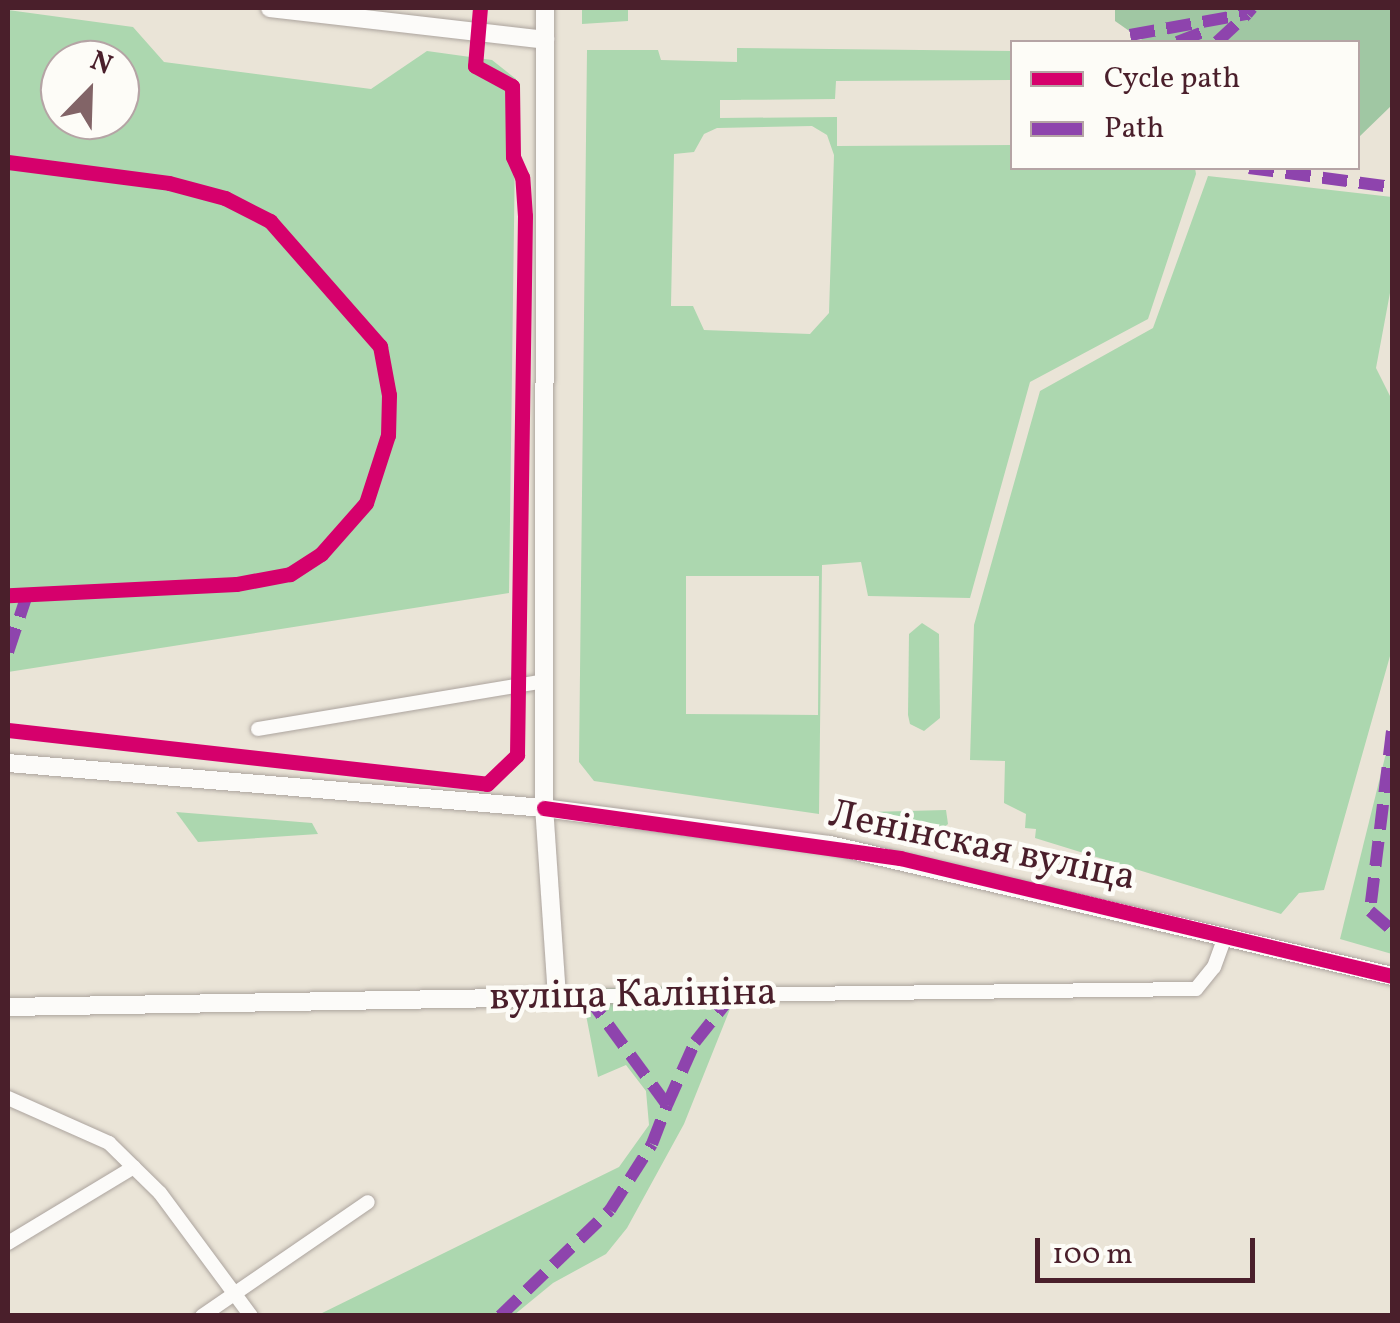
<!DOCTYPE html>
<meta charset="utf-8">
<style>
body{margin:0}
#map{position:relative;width:1400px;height:1323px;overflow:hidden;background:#eae4d7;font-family:Vollkorn,serif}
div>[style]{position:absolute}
.green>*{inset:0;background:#acd7af}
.forest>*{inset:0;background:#a0c7a3}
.roads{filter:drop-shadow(0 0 2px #aca49e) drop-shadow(0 0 2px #aca49e)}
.minor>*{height:14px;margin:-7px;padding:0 7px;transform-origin:7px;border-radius:7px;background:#fcfbf9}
.major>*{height:18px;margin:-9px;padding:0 9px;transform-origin:9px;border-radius:9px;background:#fcfbf9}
.quiet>*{height:12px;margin-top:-6px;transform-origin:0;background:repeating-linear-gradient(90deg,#8e44ad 0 25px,transparent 0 37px)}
.cycleway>*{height:15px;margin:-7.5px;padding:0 7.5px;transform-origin:7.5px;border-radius:7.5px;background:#d6006c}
span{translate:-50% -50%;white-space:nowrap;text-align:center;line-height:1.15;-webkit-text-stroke:9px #fdfcf7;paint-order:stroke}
.street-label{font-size:40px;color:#4a1f2b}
.frame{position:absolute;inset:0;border:10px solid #4a1f2b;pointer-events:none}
.legend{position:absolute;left:1010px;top:40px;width:350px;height:130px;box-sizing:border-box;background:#fdfcf7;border:2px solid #b5a4a5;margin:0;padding:12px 18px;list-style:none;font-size:30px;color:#4a1f2b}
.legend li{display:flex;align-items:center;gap:20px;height:50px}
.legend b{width:50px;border:2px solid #b5a4a5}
.north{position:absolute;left:40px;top:40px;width:100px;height:100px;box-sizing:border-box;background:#fdfcf7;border:2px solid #b5a4a5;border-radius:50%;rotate:23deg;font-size:28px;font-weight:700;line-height:40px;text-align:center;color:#4a1f2b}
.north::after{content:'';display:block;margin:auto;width:35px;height:45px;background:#826467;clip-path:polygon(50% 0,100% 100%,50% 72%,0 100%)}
.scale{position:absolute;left:1035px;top:1238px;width:220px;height:45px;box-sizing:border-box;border:5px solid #4a1f2b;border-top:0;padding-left:12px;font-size:30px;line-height:35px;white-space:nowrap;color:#4a1f2b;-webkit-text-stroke:8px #fdfcf7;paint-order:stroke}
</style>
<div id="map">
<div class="green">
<div style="clip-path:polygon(582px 8px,628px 8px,628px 21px,582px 24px)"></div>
<div style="clip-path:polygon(evenodd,8px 10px,133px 27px,164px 62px,371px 89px,427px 51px,492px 60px,516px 79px,509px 593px,8px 672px,8px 10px,60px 60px,120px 60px,120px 120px,60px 120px,60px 60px)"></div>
<div style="clip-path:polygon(evenodd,737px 48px,1012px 51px,1012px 80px,836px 81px,835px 99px,720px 100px,720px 118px,837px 117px,837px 146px,1012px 145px,1012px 168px,1195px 168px,1196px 174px,1148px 319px,1030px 382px,970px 598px,868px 596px,861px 562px,822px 565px,819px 814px,594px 781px,579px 762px,587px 50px,658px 50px,661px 60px,737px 62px,737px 48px,812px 126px,827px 135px,834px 155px,829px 313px,810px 334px,704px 330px,693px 306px,671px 306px,674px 154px,694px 152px,704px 134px,717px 128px,812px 126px,737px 48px,686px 576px,819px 576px,818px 715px,686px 714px,686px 576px)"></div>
<div style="clip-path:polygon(1208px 176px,1392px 197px,1392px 282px,1376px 368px,1392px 400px,1392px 649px,1324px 890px,1299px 893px,1281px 914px,1035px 838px,1036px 829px,1025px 828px,1026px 814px,1004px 803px,1005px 761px,970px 760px,974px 625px,1040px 391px,1153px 328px)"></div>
<div style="clip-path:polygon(922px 623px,939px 634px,940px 718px,924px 731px,910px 724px,908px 715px,909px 634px)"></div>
<div style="clip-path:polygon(1392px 729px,1392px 954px,1340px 939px)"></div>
<div style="clip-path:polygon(946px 810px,948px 824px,937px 833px,868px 819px,868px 812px)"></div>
<div style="clip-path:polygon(176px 812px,312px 823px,318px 834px,198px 842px)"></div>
<div style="clip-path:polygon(740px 984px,684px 1124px,627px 1228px,606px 1254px,553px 1283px,514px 1315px,316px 1316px,619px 1167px,649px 1125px,646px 1091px,626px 1065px,598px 1077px,581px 989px)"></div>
</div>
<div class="forest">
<div style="clip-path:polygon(1115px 8px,1392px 8px,1392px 105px,1358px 138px,1358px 42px,1145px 42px,1115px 21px)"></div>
</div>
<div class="roads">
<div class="minor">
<div style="left:258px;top:729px;width:291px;rotate:-9.5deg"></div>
<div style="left:557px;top:997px;width:639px;rotate:-0.72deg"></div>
<div style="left:1196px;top:989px;width:28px;rotate:-51deg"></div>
<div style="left:1214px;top:967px;width:33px;rotate:-70deg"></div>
<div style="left:8px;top:1098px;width:111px;rotate:24deg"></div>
<div style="left:109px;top:1143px;width:71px;rotate:44.4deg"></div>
<div style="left:160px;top:1193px;width:153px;rotate:53.5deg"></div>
<div style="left:8px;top:1243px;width:147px;rotate:-31.1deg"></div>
<div style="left:202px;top:1316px;width:201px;rotate:-34.5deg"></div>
</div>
<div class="major">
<div style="left:270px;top:8px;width:277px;rotate:6.6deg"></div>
<div style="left:8px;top:763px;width:538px;rotate:4.8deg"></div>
<div style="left:544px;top:808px;width:288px;rotate:7.4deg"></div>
<div style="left:830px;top:845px;width:577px;rotate:13.12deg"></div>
<div style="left:8px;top:1007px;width:549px;rotate:-1.04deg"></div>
<div style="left:557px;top:997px;width:189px;rotate:-93.9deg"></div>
<div style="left:544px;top:808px;width:800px;rotate:-89.93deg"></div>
</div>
</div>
<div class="quiet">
<div style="left:1130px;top:35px;width:119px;rotate:-10.2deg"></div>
<div style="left:1247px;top:14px;width:8px;rotate:-50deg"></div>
<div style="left:1177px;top:42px;width:30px;rotate:-21deg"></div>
<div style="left:1217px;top:42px;width:41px;rotate:-43deg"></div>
<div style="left:1249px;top:168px;width:144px;rotate:7.6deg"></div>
<div style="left:8px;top:652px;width:63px;rotate:-71.6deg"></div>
<div style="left:1392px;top:731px;width:181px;rotate:97deg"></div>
<div style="left:1370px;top:911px;width:29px;rotate:41deg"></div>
<div style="left:667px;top:1105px;width:69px;rotate:-66deg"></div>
<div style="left:695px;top:1042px;width:63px;rotate:-51.5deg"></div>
<div style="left:500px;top:1316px;width:153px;rotate:-43.9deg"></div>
<div style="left:610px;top:1210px;width:78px;rotate:-57.5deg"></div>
<div style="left:652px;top:1144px;width:42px;rotate:-69deg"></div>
<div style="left:667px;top:1105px;width:134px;rotate:-126.2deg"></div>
</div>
<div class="cycleway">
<div style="left:8px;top:162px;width:162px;rotate:7.4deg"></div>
<div style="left:169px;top:183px;width:58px;rotate:15deg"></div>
<div style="left:225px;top:198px;width:51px;rotate:27.1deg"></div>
<div style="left:270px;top:221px;width:167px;rotate:48.7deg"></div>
<div style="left:380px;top:346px;width:50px;rotate:79.6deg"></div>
<div style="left:389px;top:395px;width:40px;rotate:91.4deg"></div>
<div style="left:388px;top:435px;width:71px;rotate:107.9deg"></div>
<div style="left:366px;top:503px;width:68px;rotate:131.4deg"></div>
<div style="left:321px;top:554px;width:37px;rotate:147deg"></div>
<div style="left:290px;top:574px;width:55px;rotate:169.5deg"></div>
<div style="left:236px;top:584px;width:228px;rotate:177.2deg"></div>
<div style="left:8px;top:730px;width:482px;rotate:6.4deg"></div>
<div style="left:487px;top:784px;width:42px;rotate:-44deg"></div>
<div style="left:517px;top:755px;width:539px;rotate:-89.15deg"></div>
<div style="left:525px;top:216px;width:39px;rotate:-94deg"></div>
<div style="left:522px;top:177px;width:22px;rotate:-114deg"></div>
<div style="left:513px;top:157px;width:71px;rotate:-90.8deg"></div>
<div style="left:512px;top:86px;width:42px;rotate:-151.6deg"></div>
<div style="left:475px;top:66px;width:58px;rotate:-85.1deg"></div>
<div style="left:544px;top:808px;width:359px;rotate:8deg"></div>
<div style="left:900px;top:858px;width:506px;rotate:13.49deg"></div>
</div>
<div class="street-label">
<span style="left:982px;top:847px;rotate:12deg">Ленінская вуліца</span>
<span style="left:633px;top:996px;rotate:-1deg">вуліца Калініна</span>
</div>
<div class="frame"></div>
<ul class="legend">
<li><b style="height:12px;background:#d6006c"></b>Cycle path</li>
<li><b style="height:12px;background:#8e44ad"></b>Path</li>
</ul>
<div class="north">N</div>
<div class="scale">100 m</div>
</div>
